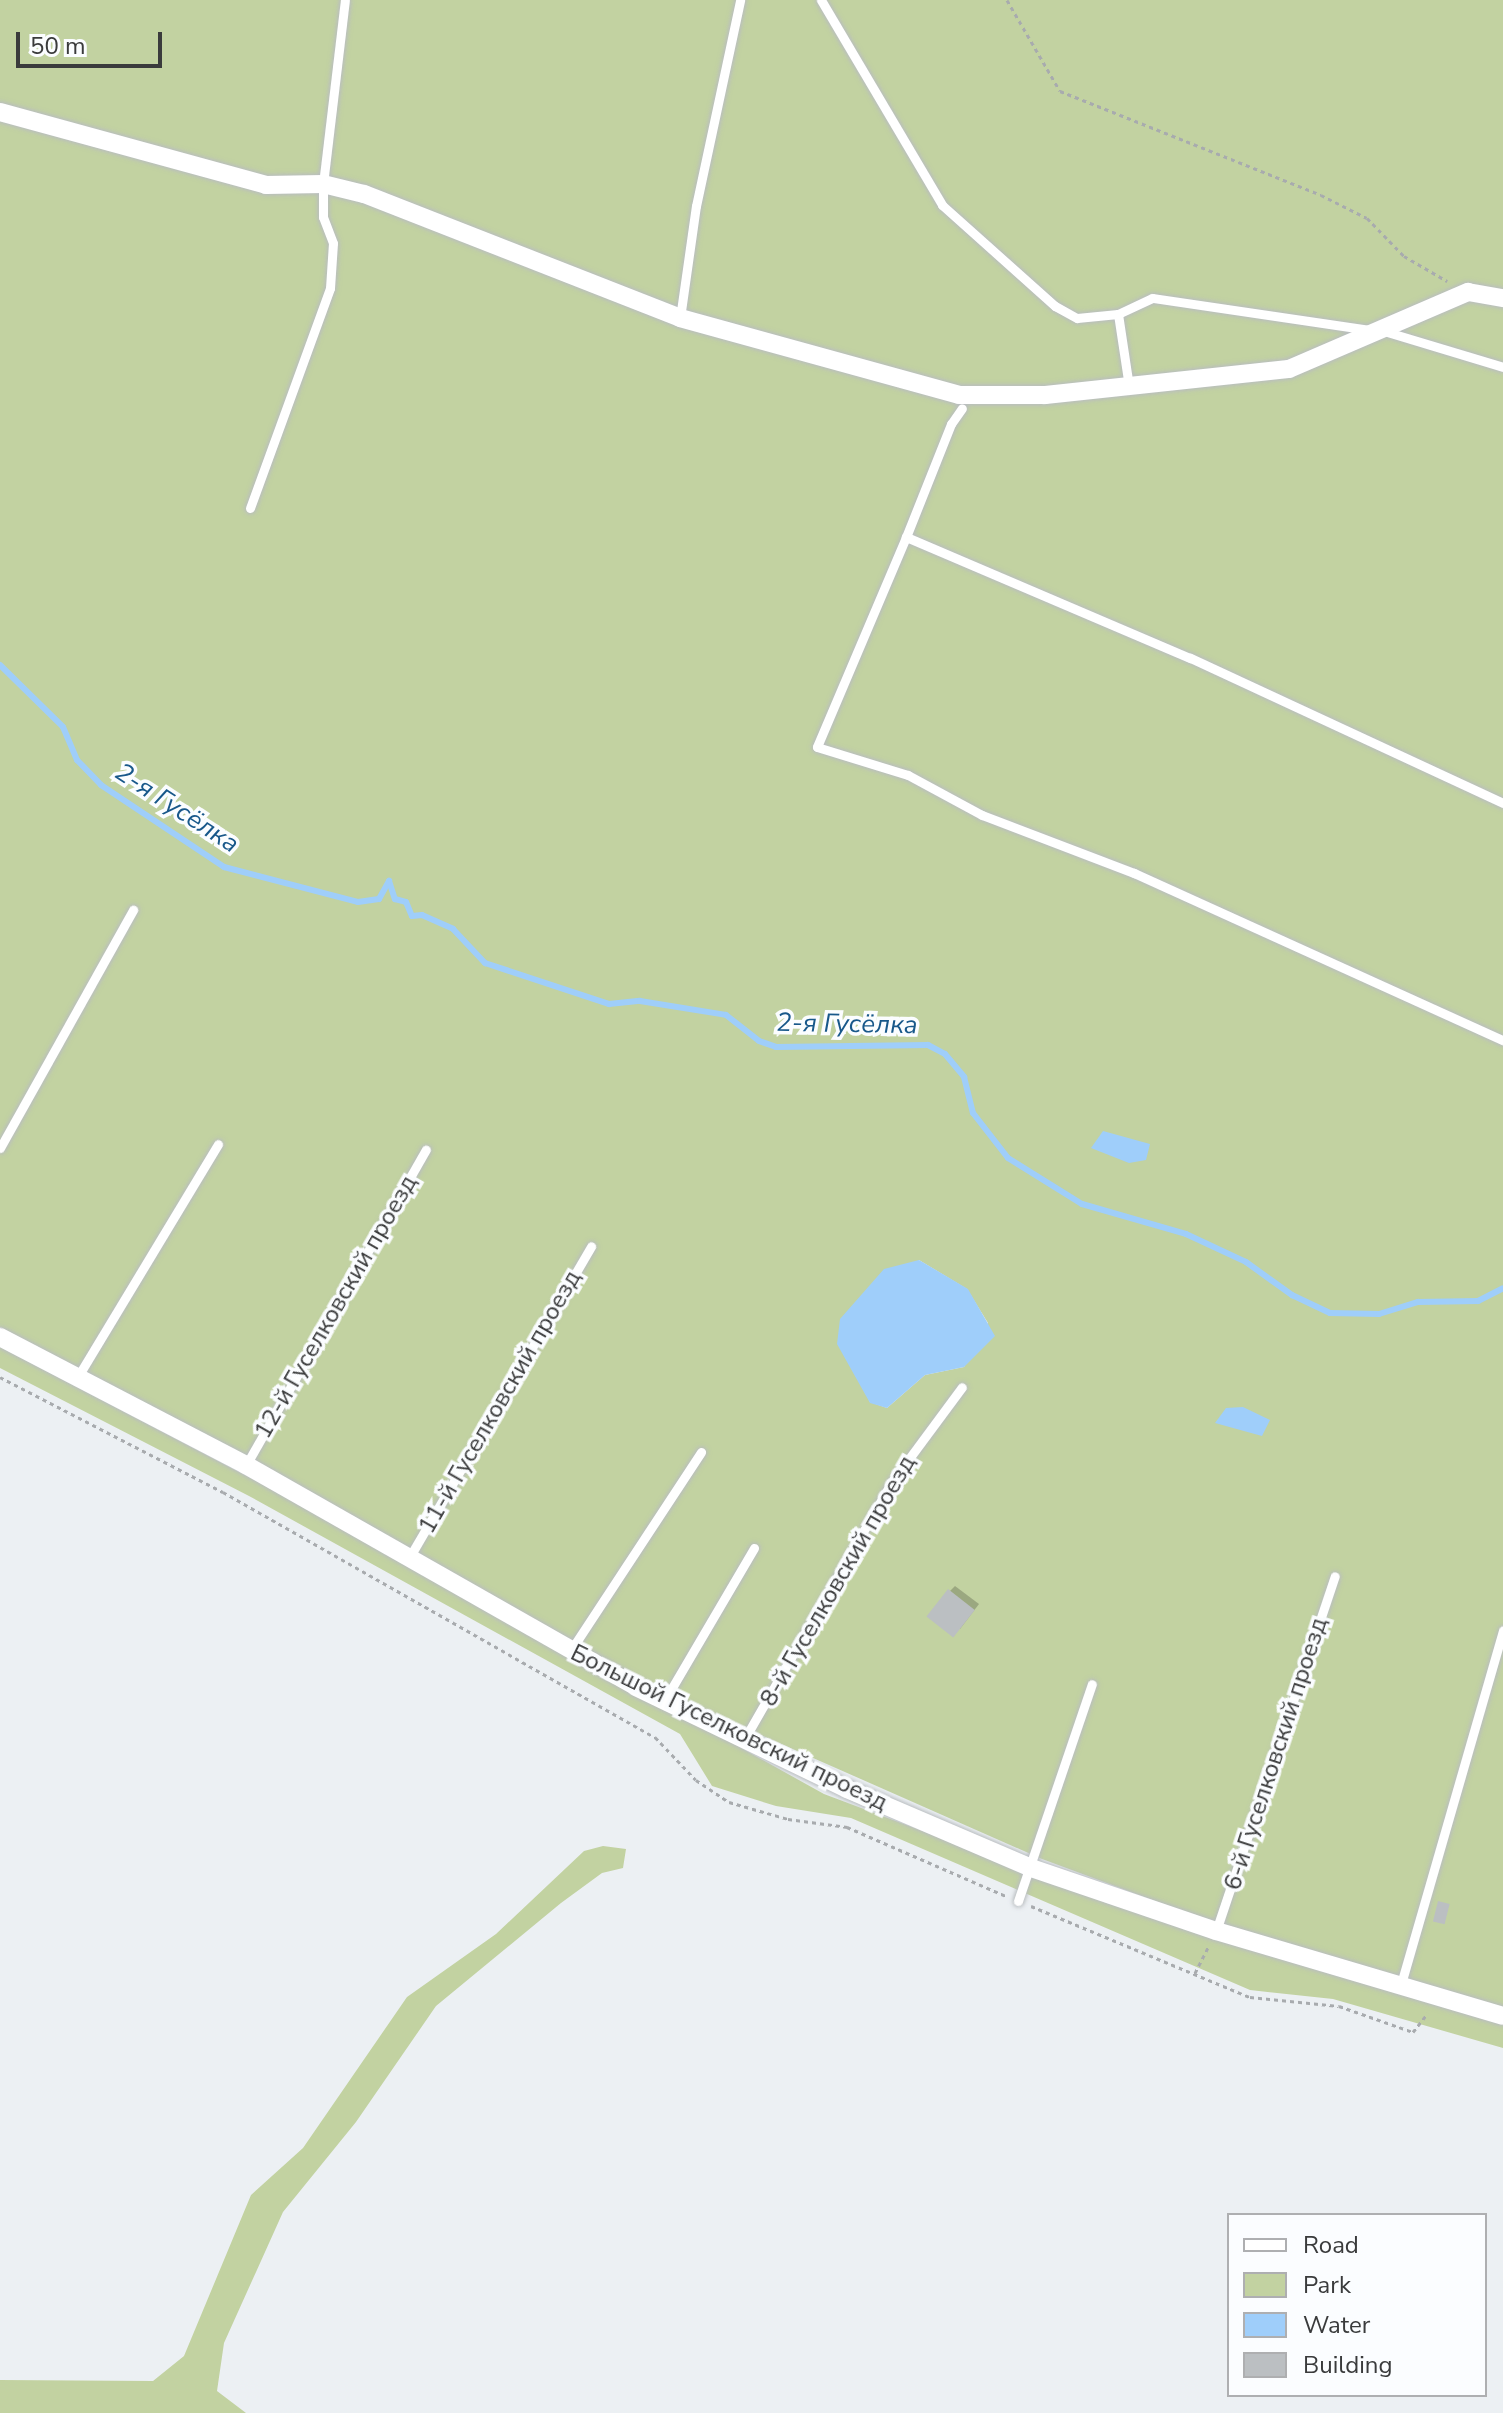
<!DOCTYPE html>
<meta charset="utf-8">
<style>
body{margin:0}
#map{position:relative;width:1503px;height:2413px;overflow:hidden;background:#ecf0f3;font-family:"Nunito Sans",sans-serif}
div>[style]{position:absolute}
.green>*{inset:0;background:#c2d2a1}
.water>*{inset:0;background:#9fcefa}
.shadow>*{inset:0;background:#0003}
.stream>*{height:6px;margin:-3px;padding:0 3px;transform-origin:3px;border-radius:3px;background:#9fcefa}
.building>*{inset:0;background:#bbbfc2;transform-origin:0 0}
.path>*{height:3px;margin-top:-1.5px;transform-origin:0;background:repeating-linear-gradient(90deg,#a8abae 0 4px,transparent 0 8px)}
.roads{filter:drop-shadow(0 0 2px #b9bdc0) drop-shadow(0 0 2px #b9bdc0)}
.service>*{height:9px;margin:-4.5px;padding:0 4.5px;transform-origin:4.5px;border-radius:4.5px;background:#fff}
.minor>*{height:18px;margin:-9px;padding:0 9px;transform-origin:9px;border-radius:9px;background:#fff}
span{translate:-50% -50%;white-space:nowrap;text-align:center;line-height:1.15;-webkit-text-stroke:7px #fbfdff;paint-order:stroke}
.street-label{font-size:24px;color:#3a3b3c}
.water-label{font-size:26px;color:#18588a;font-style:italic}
.legend{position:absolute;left:1227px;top:2213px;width:260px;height:184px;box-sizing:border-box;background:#fbfdff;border:2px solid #aeafb1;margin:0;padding:10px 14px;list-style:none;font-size:24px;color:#3a3b3c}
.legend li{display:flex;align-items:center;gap:16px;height:40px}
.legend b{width:40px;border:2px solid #aeafb1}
.scale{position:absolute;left:16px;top:32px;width:146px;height:36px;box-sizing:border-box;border:4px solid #3a3b3c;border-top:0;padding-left:10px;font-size:24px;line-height:28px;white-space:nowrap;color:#3a3b3c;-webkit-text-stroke:6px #fbfdff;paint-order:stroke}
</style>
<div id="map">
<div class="green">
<i style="clip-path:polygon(evenodd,0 0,1503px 0,1503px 2010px,1212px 1922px,1042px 1859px,641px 1682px,234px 1450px,0 1327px,0 0,919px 1260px,967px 1289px,988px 1323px,964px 1367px,925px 1375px,887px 1408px,870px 1402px,852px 1368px,919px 1260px)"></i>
<i style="clip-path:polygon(0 1347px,325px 1517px,824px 1794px,1002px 1861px,1503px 2022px,1503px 2048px,1333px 1999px,1250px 1990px,851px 1818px,776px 1806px,712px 1786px,680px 1734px,249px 1496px,0 1368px)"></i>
<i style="clip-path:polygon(603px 1846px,626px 1849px,623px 1868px,602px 1873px,561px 1903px,436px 2006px,356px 2122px,283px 2212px,224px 2343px,217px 2391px,246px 2413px,0 2413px,0 2380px,153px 2381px,184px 2356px,251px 2195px,303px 2148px,407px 1997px,496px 1934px,584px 1851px)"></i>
</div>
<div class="water">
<i style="clip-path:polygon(1103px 1131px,1150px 1144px,1146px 1160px,1129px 1163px,1091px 1148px)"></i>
<i style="clip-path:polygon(919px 1260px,968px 1289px,995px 1336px,964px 1367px,925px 1375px,887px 1408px,870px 1403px,837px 1344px,840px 1319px,884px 1269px)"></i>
<i style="clip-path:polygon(1243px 1407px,1270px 1420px,1262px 1436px,1215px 1423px,1226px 1408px)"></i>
</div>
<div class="shadow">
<i style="clip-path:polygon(955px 1586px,979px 1604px,960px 1629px,950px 1591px)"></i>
</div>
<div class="stream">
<i style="left:0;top:665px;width:88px;rotate:44.5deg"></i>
<i style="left:63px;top:727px;width:36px;rotate:67deg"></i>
<i style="left:77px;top:760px;width:35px;rotate:46deg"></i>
<i style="left:101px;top:785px;width:148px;rotate:33.7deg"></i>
<i style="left:224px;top:867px;width:138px;rotate:14.6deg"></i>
<i style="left:358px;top:902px;width:21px;rotate:-8deg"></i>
<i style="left:379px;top:899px;width:21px;rotate:-61deg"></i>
<i style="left:389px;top:881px;width:19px;rotate:72deg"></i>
<i style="left:395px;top:899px;width:11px;rotate:15deg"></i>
<i style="left:406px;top:902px;width:15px;rotate:67deg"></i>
<i style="left:412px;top:916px;width:10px;rotate:-6deg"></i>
<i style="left:422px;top:915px;width:34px;rotate:24deg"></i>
<i style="left:453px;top:929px;width:47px;rotate:46.7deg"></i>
<i style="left:485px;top:963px;width:131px;rotate:18.3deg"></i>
<i style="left:609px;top:1004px;width:31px;rotate:-6deg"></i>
<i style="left:640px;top:1001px;width:87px;rotate:9.2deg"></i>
<i style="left:726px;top:1015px;width:42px;rotate:38.2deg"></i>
<i style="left:759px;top:1041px;width:18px;rotate:19deg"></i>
<i style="left:776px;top:1047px;width:152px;rotate:-0.8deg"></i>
<i style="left:928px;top:1045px;width:19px;rotate:28deg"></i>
<i style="left:945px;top:1054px;width:30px;rotate:50deg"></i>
<i style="left:964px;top:1077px;width:37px;rotate:76deg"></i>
<i style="left:973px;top:1113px;width:57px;rotate:52.1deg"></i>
<i style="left:1008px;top:1158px;width:87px;rotate:31.9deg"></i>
<i style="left:1082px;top:1204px;width:108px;rotate:16.1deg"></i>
<i style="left:1186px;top:1234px;width:66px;rotate:25deg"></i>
<i style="left:1246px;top:1262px;width:57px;rotate:35.7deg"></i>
<i style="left:1292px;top:1295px;width:42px;rotate:25.3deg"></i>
<i style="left:1330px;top:1313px;width:49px;rotate:1.2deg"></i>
<i style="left:1379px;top:1314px;width:41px;rotate:-17.1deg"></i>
<i style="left:1418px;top:1302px;width:60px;rotate:-1deg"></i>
<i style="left:1478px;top:1301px;width:28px;rotate:-27deg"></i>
</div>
<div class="building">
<i style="left:948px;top:1589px;width:34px;height:35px;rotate:38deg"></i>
<i style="left:1438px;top:1901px;width:12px;height:21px;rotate:14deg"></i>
</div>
<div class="path">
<i style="left:1007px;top:0;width:105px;rotate:59.8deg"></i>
<i style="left:1060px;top:91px;width:281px;rotate:21.7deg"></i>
<i style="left:1321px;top:195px;width:51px;rotate:26.6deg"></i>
<i style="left:1367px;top:218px;width:53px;rotate:45.8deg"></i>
<i style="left:1404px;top:256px;width:50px;rotate:30.2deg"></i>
<i style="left:0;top:1377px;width:251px;rotate:27.3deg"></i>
<i style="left:223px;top:1492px;width:497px;rotate:29.6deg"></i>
<i style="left:655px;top:1737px;width:59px;rotate:46.4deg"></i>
<i style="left:696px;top:1780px;width:40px;rotate:34deg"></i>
<i style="left:729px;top:1802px;width:61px;rotate:16.1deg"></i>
<i style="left:788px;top:1819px;width:60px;rotate:7.7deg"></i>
<i style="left:847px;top:1827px;width:173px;rotate:23.5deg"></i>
<i style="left:1031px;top:1906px;width:237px;rotate:22.6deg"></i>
<i style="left:1250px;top:1997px;width:89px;rotate:5.8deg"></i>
<i style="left:1339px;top:2006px;width:78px;rotate:19.4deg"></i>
<i style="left:1413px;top:2032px;width:24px;rotate:-52deg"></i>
<i style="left:1195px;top:1973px;width:29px;rotate:-63deg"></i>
</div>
<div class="roads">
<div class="service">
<i style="left:821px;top:0;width:238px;rotate:59.4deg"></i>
<i style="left:942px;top:205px;width:152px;rotate:41.8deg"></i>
<i style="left:1055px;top:306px;width:25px;rotate:29deg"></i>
<i style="left:1077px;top:318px;width:41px;rotate:-5.6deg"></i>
<i style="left:1118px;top:314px;width:74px;rotate:81.4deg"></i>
<i style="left:1118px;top:314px;width:38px;rotate:-25deg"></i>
<i style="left:1153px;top:298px;width:218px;rotate:8.4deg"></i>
<i style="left:680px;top:318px;width:113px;rotate:-81.9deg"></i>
<i style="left:696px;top:206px;width:211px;rotate:-77.9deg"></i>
<i style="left:1384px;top:331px;width:124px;rotate:16.8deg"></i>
<i style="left:250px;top:508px;width:234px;rotate:-70deg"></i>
<i style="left:330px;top:288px;width:45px;rotate:-86.2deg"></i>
<i style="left:333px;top:243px;width:28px;rotate:-111deg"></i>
<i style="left:323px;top:217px;width:33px;rotate:-90deg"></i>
<i style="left:323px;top:184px;width:185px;rotate:-83.2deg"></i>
<i style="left:906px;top:537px;width:122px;rotate:-68.3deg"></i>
<i style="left:951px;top:424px;width:19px;rotate:-55deg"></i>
<i style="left:1503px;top:803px;width:345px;rotate:-155.1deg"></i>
<i style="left:1190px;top:658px;width:309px;rotate:-156.9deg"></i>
<i style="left:906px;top:537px;width:228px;rotate:113deg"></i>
<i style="left:817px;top:747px;width:95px;rotate:17.1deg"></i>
<i style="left:908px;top:775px;width:84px;rotate:28.4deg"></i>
<i style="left:982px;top:815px;width:163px;rotate:20.9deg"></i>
<i style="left:1134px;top:873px;width:405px;rotate:24.4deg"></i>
<i style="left:0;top:1148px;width:273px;rotate:-60.8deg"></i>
<i style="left:77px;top:1378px;width:273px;rotate:-58.9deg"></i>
<i style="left:246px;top:1465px;width:363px;rotate:-60.3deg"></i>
<i style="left:409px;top:1558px;width:361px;rotate:-59.7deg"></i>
<i style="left:571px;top:1650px;width:237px;rotate:-56.7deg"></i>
<i style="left:666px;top:1698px;width:174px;rotate:-59.6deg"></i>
<i style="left:745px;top:1738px;width:294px;rotate:-60.2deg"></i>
<i style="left:891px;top:1483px;width:119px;rotate:-53.5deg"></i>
<i style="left:1018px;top:1901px;width:229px;rotate:-71.2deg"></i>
<i style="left:1216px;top:1931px;width:374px;rotate:-71.5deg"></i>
<i style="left:1401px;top:1984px;width:368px;rotate:-73.9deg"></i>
</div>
<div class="minor">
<i style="left:0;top:112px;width:276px;rotate:15.3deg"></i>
<i style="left:266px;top:185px;width:57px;rotate:-1deg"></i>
<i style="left:323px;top:184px;width:42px;rotate:13.7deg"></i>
<i style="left:364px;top:194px;width:339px;rotate:21.4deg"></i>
<i style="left:680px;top:318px;width:289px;rotate:15.4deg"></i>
<i style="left:959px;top:395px;width:86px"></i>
<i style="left:1045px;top:395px;width:245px;rotate:-6.1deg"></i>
<i style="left:1289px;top:369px;width:195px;rotate:-23.3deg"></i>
<i style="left:1468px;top:292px;width:36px;rotate:10deg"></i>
<i style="left:0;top:1337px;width:277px;rotate:27.5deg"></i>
<i style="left:246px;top:1465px;width:449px;rotate:29.6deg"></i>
<i style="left:636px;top:1687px;width:234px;rotate:25.8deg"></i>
<i style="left:847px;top:1789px;width:200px;rotate:23.2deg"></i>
<i style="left:1031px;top:1868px;width:195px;rotate:18.8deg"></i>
<i style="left:1216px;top:1931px;width:299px;rotate:16.5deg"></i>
</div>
</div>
<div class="street-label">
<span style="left:336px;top:1307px;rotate:-60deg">12-й Гуселковский проезд</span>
<span style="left:500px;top:1402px;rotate:-60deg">11-й Гуселковский проезд</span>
<span style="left:838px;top:1581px;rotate:-60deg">8-й Гуселковский проезд</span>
<span style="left:729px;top:1728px;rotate:26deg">Большой Гуселковский проезд</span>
<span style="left:1276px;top:1754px;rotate:-72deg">6-й Гуселковский проезд</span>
</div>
<div class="water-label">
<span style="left:177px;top:808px;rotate:33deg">2-я Гусёлка</span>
<span style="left:847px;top:1024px;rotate:1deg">2-я Гусёлка</span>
</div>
<ul class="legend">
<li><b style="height:10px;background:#fff"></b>Road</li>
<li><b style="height:22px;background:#c2d2a1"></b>Park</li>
<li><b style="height:22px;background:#9fcefa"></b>Water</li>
<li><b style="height:22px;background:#bbbfc2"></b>Building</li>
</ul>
<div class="scale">50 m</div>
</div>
